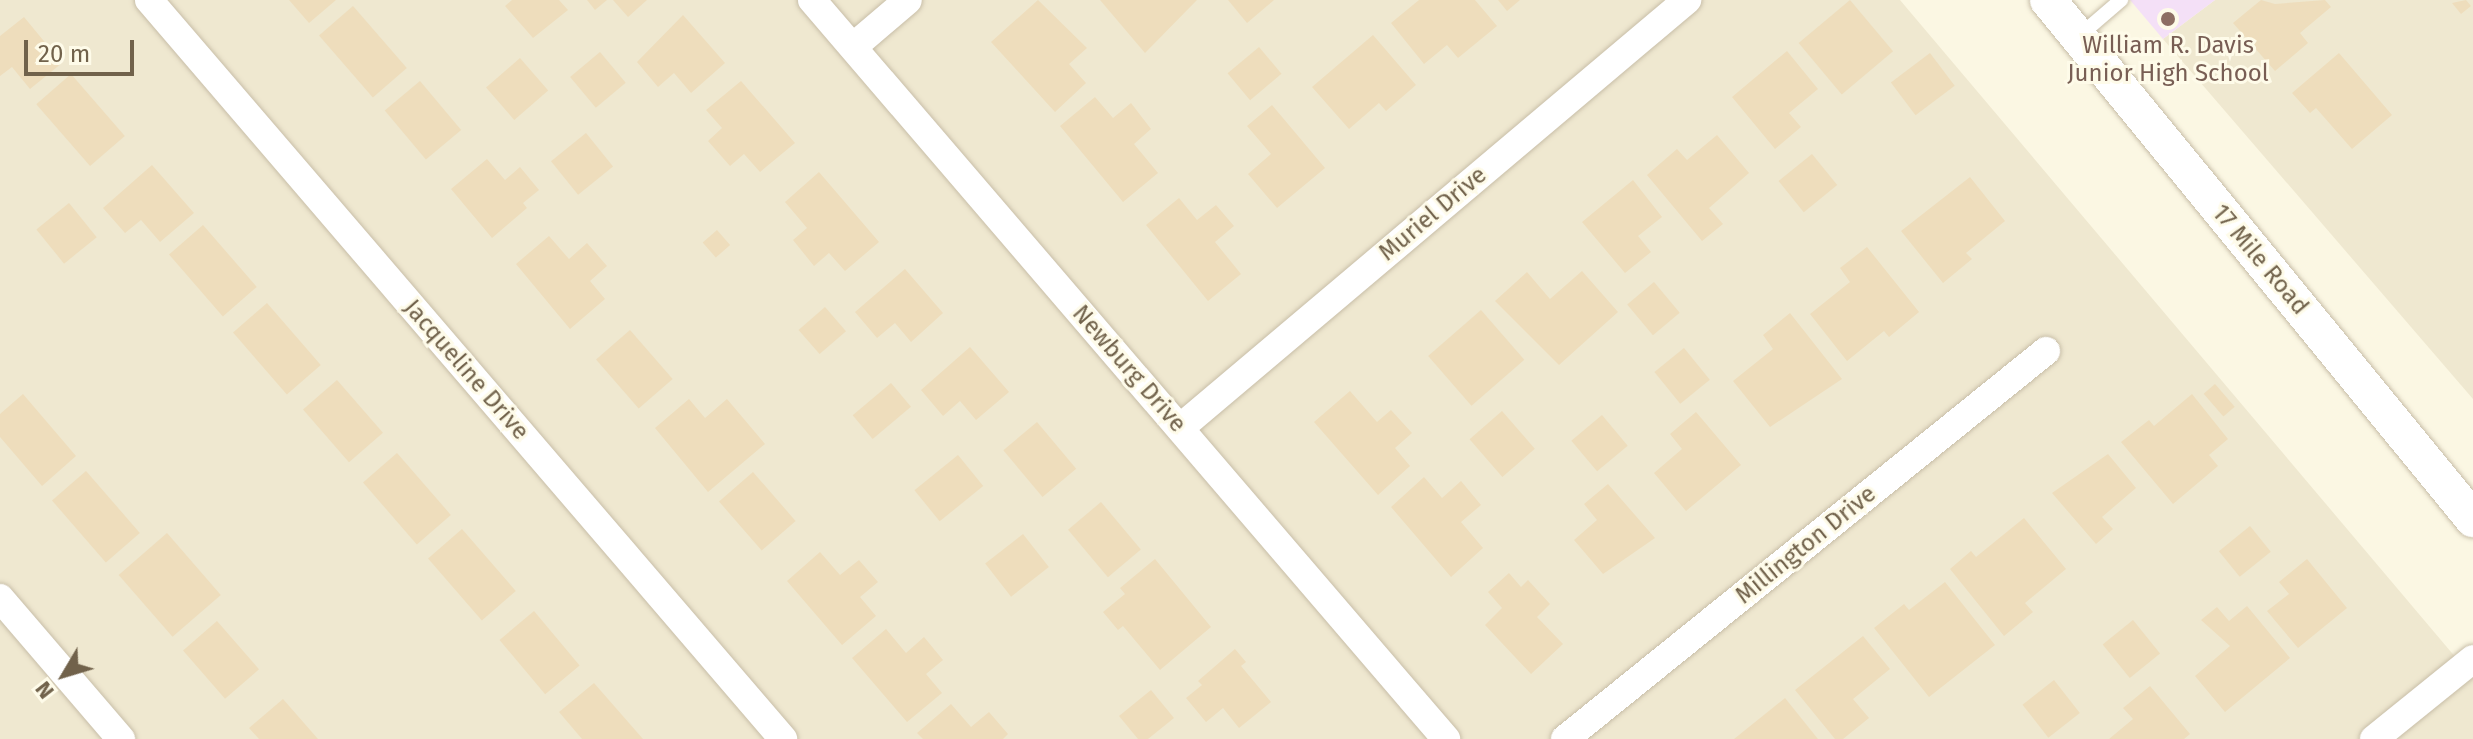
<!DOCTYPE html>
<style>
body{margin:0}
#map{position:relative;width:2473px;height:739px;overflow:hidden;background:#fbf7e3;font-family:"Fira Sans",sans-serif}
div>[style]{position:absolute}
.residential>*{inset:0;background:#efe8d0}
.education>*{inset:0;background:#f4e0f7}
.building>*{inset:0;background:#eeddbc;transform-origin:0 0}
.roads{filter:drop-shadow(0 0 2px #c8bea8) drop-shadow(0 0 2px #c8bea8)}
.service>*{height:14px;margin:-7px;padding:0 7px;transform-origin:7px;border-radius:7px;background:#fff}
.minor>*{height:28px;margin:-14px;padding:0 14px;transform-origin:14px;border-radius:14px;background:#fff}
.tertiary>*{height:36px;margin:-18px;padding:0 18px;transform-origin:18px;border-radius:18px;background:#fff}
.dots>*{width:22px;height:22px;translate:-50% -50%;box-sizing:border-box;border:4px solid #fefbe9;border-radius:50%}
span{translate:-50% -50%;white-space:nowrap;text-align:center;line-height:1.15;-webkit-text-stroke:6px #fefbe9;paint-order:stroke}
.education-label{font-size:24px;color:#785e54}
.street-label{font-size:24px;color:#71624b}
.north{position:absolute;left:24px;top:635px;width:80px;height:80px;-webkit-text-stroke:6px #fefbe9;paint-order:stroke;rotate:232deg;font-size:22px;font-weight:700;line-height:32px;text-align:center;color:#71624b}
.north::after{content:'';display:block;margin:auto;width:28px;height:36px;background:#71624b;clip-path:polygon(50% 0,100% 100%,50% 72%,0 100%)}
.scale{position:absolute;left:24px;top:40px;width:110px;height:36px;box-sizing:border-box;border:4px solid #71624b;border-top:0;padding-left:10px;font-size:24px;line-height:28px;white-space:nowrap;color:#71624b;-webkit-text-stroke:6px #fefbe9;paint-order:stroke}
</style>
<div id="map">
<div class="residential">
<i style="clip-path:polygon(0 0,1900px 0,2473px 678px,2473px 739px,0 739px)"></i>
<i style="clip-path:polygon(2215px 0,2473px 0,2473px 399px,2163px 39px)"></i>
</div>
<div class="education">
<i style="clip-path:polygon(2130px 0,2215px 0,2163px 39px)"></i>
</div>
<div class="building">
<i style="clip-path:polygon(289px 0,336px 0,309px 23px)"></i>
<i style="clip-path:polygon(512px 0,559px 0,568px 10px,533px 38px,505px 6px)"></i>
<i style="clip-path:polygon(587px 0,607px 0,595px 10px)"></i>
<i style="clip-path:polygon(613px 0,647px 0,628px 17px)"></i>
<i style="clip-path:polygon(1038px 0,1087px 48px,1069px 64px,1086px 83px,1055px 112px,991px 42px)"></i>
<i style="clip-path:polygon(1100px 0,1197px 0,1145px 53px)"></i>
<i style="clip-path:polygon(1228px 0,1274px 0,1247px 23px)"></i>
<i style="clip-path:polygon(1419px 0,1475px 0,1497px 26px,1458px 58px,1447px 45px,1424px 64px,1391px 23px)"></i>
<i style="clip-path:polygon(1498px 0,1520px 0,1507px 11px)"></i>
<i style="left:1850px;top:0;width:67px;height:67px;rotate:50deg"></i>
<i style="clip-path:polygon(2261px 0,2275px 4px,2325px 0,2331px 7px,2300px 33px,2308px 43px,2275px 71px,2233px 23px)"></i>
<i style="clip-path:polygon(2466px 0,2471px 6px,2461px 14px,2452px 3px)"></i>
<i style="left:353px;top:6px;width:82px;height:45px;rotate:49deg"></i>
<i style="clip-path:polygon(683px 15px,725px 63px,691px 93px,674px 73px,658px 87px,637px 62px)"></i>
<i style="clip-path:polygon(24px 17px,62px 63px,30px 89px,12px 67px,0 76px,0 36px)"></i>
<i style="clip-path:polygon(1373px 35px,1416px 85px,1386px 111px,1379px 103px,1349px 129px,1312px 87px)"></i>
<i style="left:1259px;top:47px;width:35px;height:41px;rotate:50deg"></i>
<i style="clip-path:polygon(1787px 51px,1818px 89px,1789px 113px,1801px 127px,1775px 149px,1732px 97px)"></i>
<i style="left:600px;top:52px;width:40px;height:39px;rotate:50deg"></i>
<i style="left:1930px;top:53px;width:41px;height:49px;rotate:53deg"></i>
<i style="clip-path:polygon(2339px 53px,2392px 115px,2352px 149px,2316px 108px,2310px 113px,2292px 93px)"></i>
<i style="left:520px;top:58px;width:43px;height:45px;rotate:49deg"></i>
<i style="left:71px;top:74px;width:82px;height:46px;rotate:49deg"></i>
<i style="left:420px;top:81px;width:64px;height:46px;rotate:50deg"></i>
<i style="clip-path:polygon(741px 81px,795px 143px,760px 172px,744px 154px,730px 166px,708px 141px,722px 128px,706px 110px)"></i>
<i style="clip-path:polygon(1095px 97px,1113px 118px,1131px 103px,1151px 129px,1134px 144px,1158px 173px,1123px 202px,1060px 126px)"></i>
<i style="clip-path:polygon(1272px 105px,1325px 168px,1277px 208px,1248px 174px,1271px 154px,1247px 126px)"></i>
<i style="left:586px;top:133px;width:43px;height:45px;rotate:51deg"></i>
<i style="clip-path:polygon(1717px 135px,1749px 173px,1709px 208px,1723px 224px,1702px 241px,1647px 175px,1677px 149px,1687px 160px)"></i>
<i style="left:1812px;top:154px;width:40px;height:43px;rotate:51deg"></i>
<i style="clip-path:polygon(487px 159px,505px 180px,520px 167px,539px 190px,523px 203px,527px 208px,492px 238px,451px 189px)"></i>
<i style="clip-path:polygon(152px 165px,194px 213px,160px 242px,141px 220px,125px 233px,103px 208px)"></i>
<i style="clip-path:polygon(819px 172px,879px 242px,845px 271px,829px 253px,814px 266px,793px 240px,807px 228px,785px 202px)"></i>
<i style="clip-path:polygon(1970px 177px,2005px 221px,1966px 253px,1972px 259px,1943px 283px,1901px 231px)"></i>
<i style="clip-path:polygon(1633px 180px,1662px 217px,1638px 236px,1651px 252px,1625px 273px,1582px 222px)"></i>
<i style="clip-path:polygon(1179px 198px,1197px 220px,1216px 205px,1234px 226px,1215px 242px,1241px 274px,1208px 301px,1146px 225px)"></i>
<i style="left:69px;top:203px;width:44px;height:42px;rotate:51deg"></i>
<i style="left:203px;top:225px;width:82px;height:45px;rotate:49deg"></i>
<i style="left:717px;top:230px;width:20px;height:19px;rotate:49deg"></i>
<i style="clip-path:polygon(549px 236px,569px 259px,587px 243px,607px 266px,590px 281px,605px 299px,570px 329px,516px 264px)"></i>
<i style="clip-path:polygon(1867px 247px,1919px 312px,1889px 337px,1884px 331px,1847px 361px,1810px 314px,1850px 282px,1840px 268px)"></i>
<i style="clip-path:polygon(905px 269px,943px 313px,911px 342px,895px 323px,877px 338px,855px 312px)"></i>
<i style="clip-path:polygon(1582px 271px,1618px 312px,1559px 365px,1495px 301px,1527px 272px,1550px 299px)"></i>
<i style="left:1654px;top:282px;width:40px;height:35px;rotate:50deg"></i>
<i style="left:267px;top:303px;width:82px;height:45px;rotate:49deg"></i>
<i style="left:825px;top:307px;width:32px;height:35px;rotate:49deg"></i>
<i style="left:1481px;top:310px;width:66px;height:70px;rotate:49deg"></i>
<i style="clip-path:polygon(1790px 313px,1842px 379px,1770px 427px,1733px 381px,1773px 349px,1763px 335px)"></i>
<i style="left:630px;top:330px;width:65px;height:45px;rotate:49deg"></i>
<i style="clip-path:polygon(970px 347px,1009px 392px,976px 420px,960px 401px,943px 416px,921px 390px)"></i>
<i style="left:1684px;top:348px;width:41px;height:38px;rotate:51deg"></i>
<i style="left:337px;top:380px;width:70px;height:45px;rotate:49deg"></i>
<i style="left:891px;top:383px;width:31px;height:50px;rotate:50deg"></i>
<i style="left:2215px;top:384px;width:30px;height:15px;rotate:49deg"></i>
<i style="clip-path:polygon(1350px 391px,1377px 422px,1391px 410px,1412px 433px,1395px 448px,1410px 466px,1378px 495px,1314px 422px)"></i>
<i style="clip-path:polygon(23px 394px,76px 456px,42px 486px,0 437px,0 414px)"></i>
<i style="clip-path:polygon(2192px 394px,2228px 439px,2209px 455px,2218px 466px,2173px 504px,2121px 442px,2149px 420px,2154px 426px)"></i>
<i style="clip-path:polygon(689px 399px,705px 418px,727px 399px,765px 444px,708px 492px,655px 428px)"></i>
<i style="left:1502px;top:411px;width:50px;height:43px;rotate:49deg"></i>
<i style="clip-path:polygon(1696px 412px,1741px 465px,1686px 511px,1654px 473px,1682px 449px,1670px 434px)"></i>
<i style="left:1602px;top:415px;width:40px;height:40px;rotate:50deg"></i>
<i style="left:1037px;top:422px;width:61px;height:44px;rotate:50deg"></i>
<i style="left:397px;top:453px;width:82px;height:45px;rotate:49deg"></i>
<i style="clip-path:polygon(2108px 454px,2136px 488px,2102px 517px,2113px 529px,2096px 544px,2052px 493px)"></i>
<i style="left:958px;top:455px;width:40px;height:56px;rotate:51deg"></i>
<i style="left:86px;top:471px;width:82px;height:45px;rotate:49deg"></i>
<i style="left:753px;top:472px;width:65px;height:45px;rotate:49deg"></i>
<i style="clip-path:polygon(1424px 477px,1442px 498px,1461px 481px,1481px 505px,1461px 522px,1483px 548px,1451px 577px,1391px 507px)"></i>
<i style="clip-path:polygon(1608px 484px,1655px 538px,1603px 574px,1574px 540px,1597px 520px,1584px 504px)"></i>
<i style="left:1101px;top:502px;width:62px;height:43px;rotate:50deg"></i>
<i style="clip-path:polygon(2024px 518px,2066px 569px,2025px 603px,2033px 612px,2004px 636px,1950px 569px,1971px 551px,1976px 557px)"></i>
<i style="left:2250px;top:526px;width:33px;height:40px;rotate:51deg"></i>
<i style="left:462px;top:529px;width:82px;height:45px;rotate:49deg"></i>
<i style="left:167px;top:533px;width:82px;height:64px;rotate:49deg"></i>
<i style="left:1023px;top:534px;width:42px;height:48px;rotate:52deg"></i>
<i style="clip-path:polygon(820px 552px,840px 575px,859px 560px,878px 582px,860px 597px,876px 616px,842px 645px,787px 581px)"></i>
<i style="clip-path:polygon(1155px 559px,1211px 627px,1160px 670px,1123px 626px,1118px 630px,1103px 612px,1125px 594px,1120px 588px)"></i>
<i style="clip-path:polygon(2307px 559px,2347px 608px,2298px 648px,2267px 611px,2289px 594px,2279px 582px)"></i>
<i style="clip-path:polygon(1509px 573px,1521px 587px,1528px 580px,1550px 604px,1537px 617px,1563px 644px,1531px 674px,1485px 625px,1502px 608px,1488px 592px)"></i>
<i style="clip-path:polygon(1945px 582px,1995px 645px,1929px 697px,1874px 628px,1904px 604px,1909px 610px)"></i>
<i style="clip-path:polygon(2247px 606px,2290px 658px,2225px 712px,2195px 676px,2230px 646px,2201px 620px,2217px 607px,2229px 621px)"></i>
<i style="left:534px;top:611px;width:71px;height:45px;rotate:50deg"></i>
<i style="left:2133px;top:620px;width:43px;height:39px;rotate:51deg"></i>
<i style="left:217px;top:621px;width:64px;height:45px;rotate:49deg"></i>
<i style="clip-path:polygon(886px 629px,906px 653px,924px 637px,943px 660px,926px 674px,942px 693px,907px 722px,852px 658px)"></i>
<i style="clip-path:polygon(1863px 636px,1890px 669px,1853px 699px,1869px 718px,1843px 739px,1835px 739px,1795px 690px)"></i>
<i style="clip-path:polygon(1235px 649px,1246px 662px,1241px 666px,1271px 702px,1239px 728px,1223px 708px,1206px 722px,1186px 698px,1202px 685px,1198px 681px)"></i>
<i style="left:2054px;top:680px;width:42px;height:40px;rotate:52deg"></i>
<i style="clip-path:polygon(594px 683px,643px 739px,582px 739px,559px 712px)"></i>
<i style="clip-path:polygon(2150px 686px,2190px 734px,2184px 739px,2109px 739px,2133px 719px,2123px 708px)"></i>
<i style="clip-path:polygon(1151px 690px,1174px 718px,1148px 739px,1138px 739px,1119px 716px)"></i>
<i style="clip-path:polygon(1785px 698px,1818px 739px,1734px 739px)"></i>
<i style="clip-path:polygon(283px 699px,318px 739px,259px 739px,249px 728px)"></i>
<i style="clip-path:polygon(951px 704px,971px 727px,989px 712px,1008px 734px,1003px 739px,923px 739px,917px 733px)"></i>
</div>
<div class="roads">
<div class="service">
<i style="left:2078px;top:37px;width:57px;rotate:-40.7deg"></i>
</div>
<div class="minor">
<i style="left:149px;top:0;width:974px;rotate:49.37deg"></i>
<i style="left:812px;top:0;width:974px;rotate:49.37deg"></i>
<i style="left:853px;top:47px;width:72px;rotate:-40.5deg"></i>
<i style="left:1180px;top:428px;width:664px;rotate:-40.17deg"></i>
<i style="left:0;top:598px;width:186px;rotate:49.4deg"></i>
<i style="left:1565px;top:739px;width:618px;rotate:-38.89deg"></i>
<i style="left:2374px;top:739px;width:127px;rotate:-38.9deg"></i>
</div>
<div class="tertiary">
<i style="left:2048px;top:0;width:671px;rotate:50.69deg"></i>
</div>
</div>
<div class="dots">
<i style="left:2168px;top:19px;background:#8d6e63"></i>
</div>
<div class="education-label">
<span style="left:2168px;top:60px">William R. Davis<br>Junior High School</span>
</div>
<div class="street-label">
<span style="left:1433px;top:214px;rotate:-40deg">Muriel Drive</span>
<span style="left:2260px;top:260px;rotate:50deg">17 Mile Road</span>
<span style="left:1129px;top:369px;rotate:49deg">Newburg Drive</span>
<span style="left:466px;top:370px;rotate:49deg">Jacqueline Drive</span>
<span style="left:1806px;top:545px;rotate:-39deg">Millington Drive</span>
</div>
<div class="north">N</div>
<div class="scale">20 m</div>
</div>
